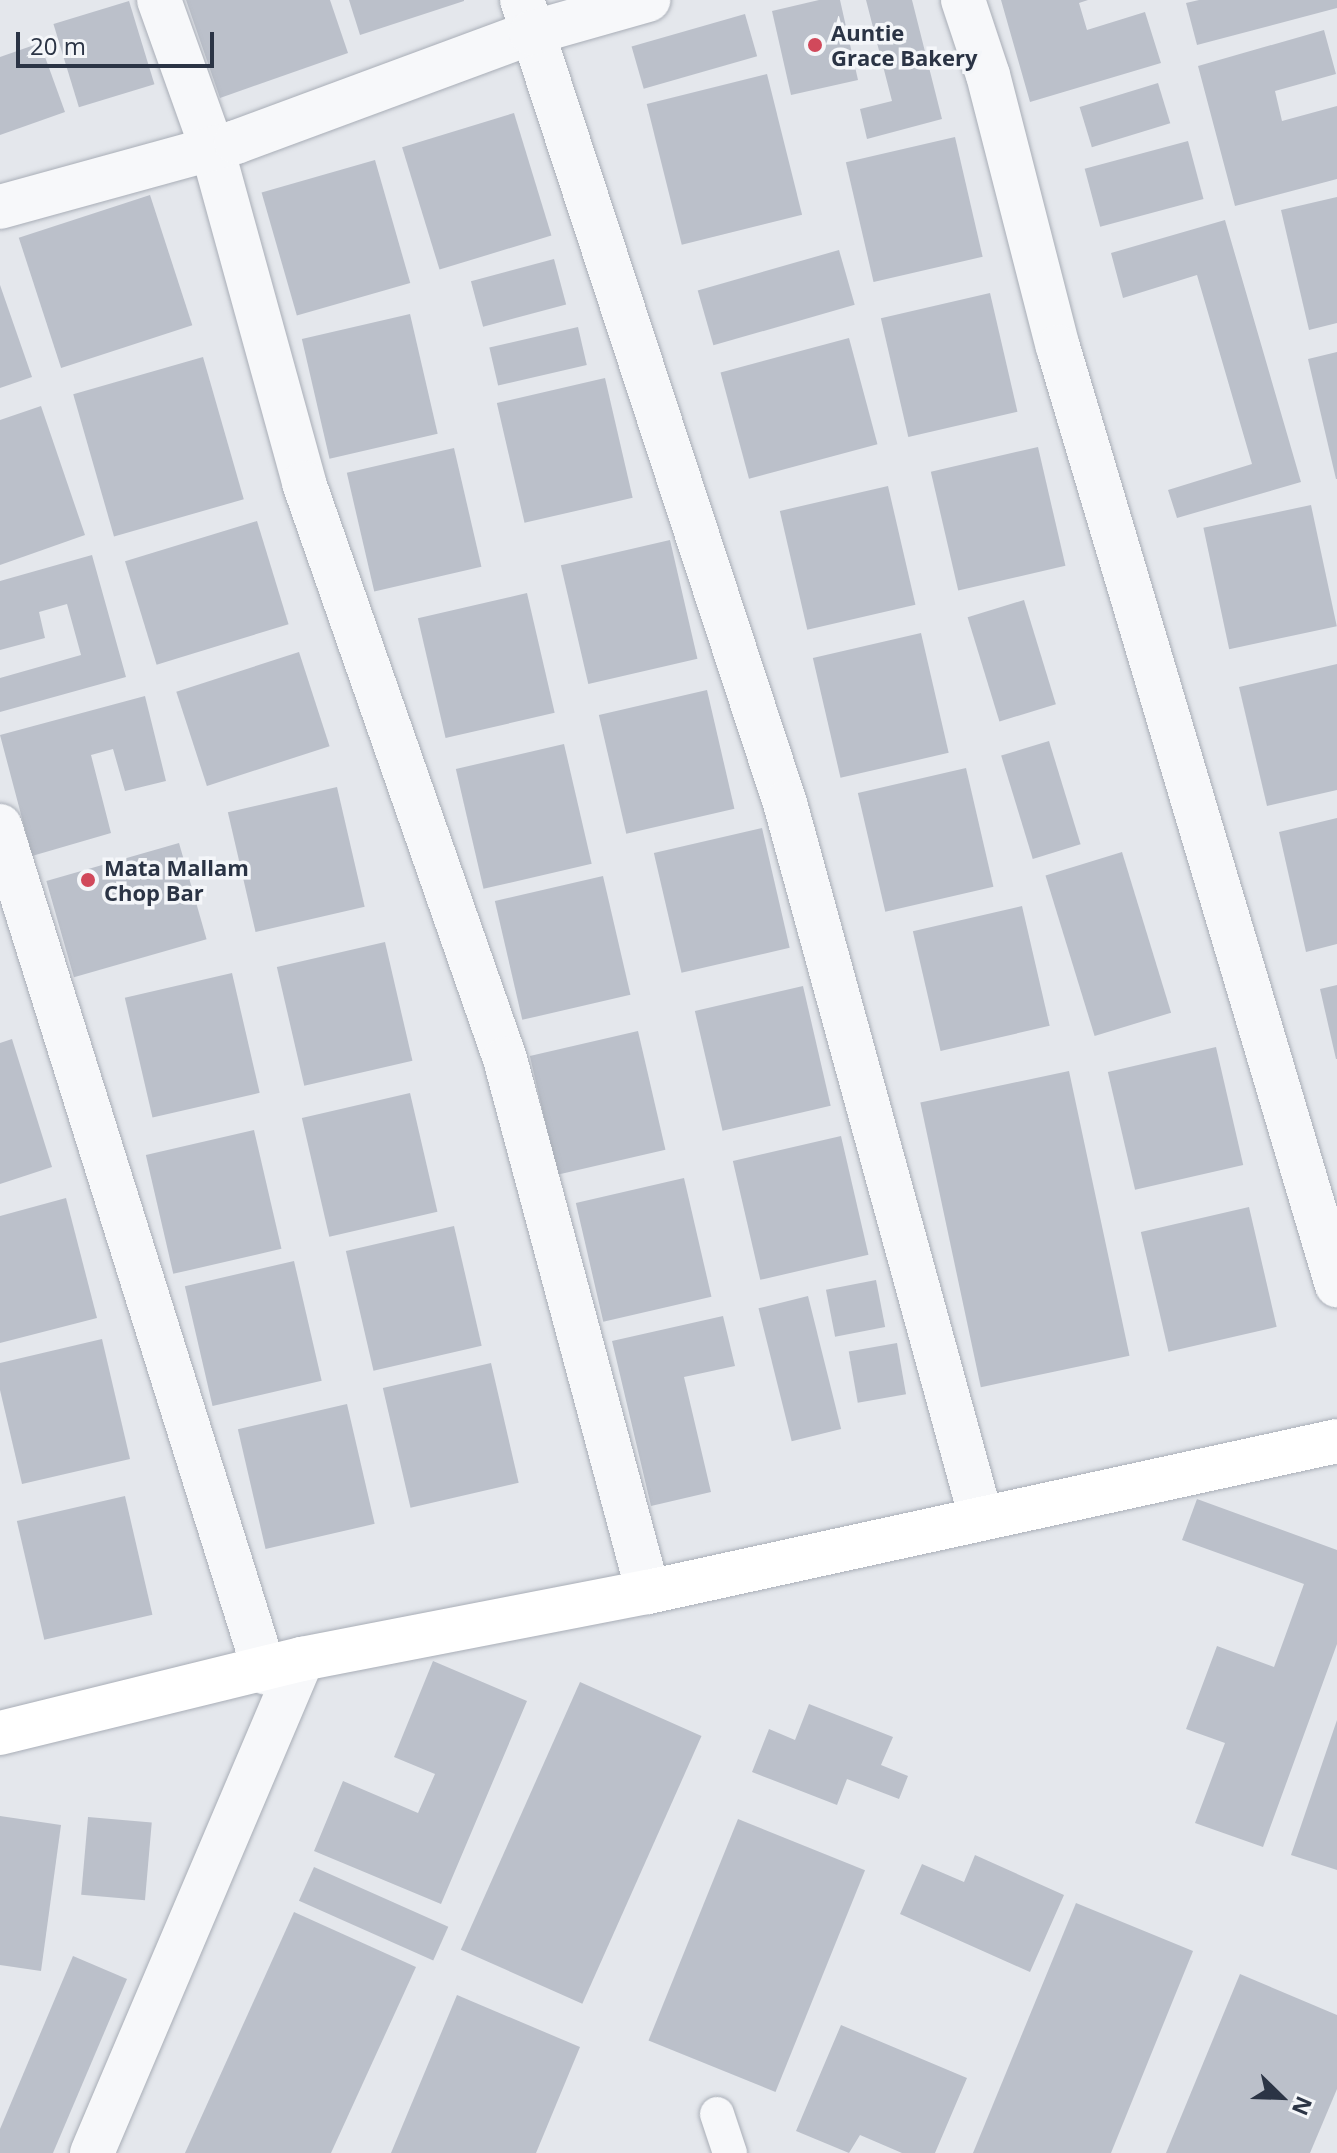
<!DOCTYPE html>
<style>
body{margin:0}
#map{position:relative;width:1337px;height:2153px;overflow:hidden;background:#e4e7ec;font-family:"Open Sans",sans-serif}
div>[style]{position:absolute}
.building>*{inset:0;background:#bbc0ca;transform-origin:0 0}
.roads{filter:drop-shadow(0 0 2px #a9aeb7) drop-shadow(0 0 2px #a9aeb7)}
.service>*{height:34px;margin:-17px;padding:0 17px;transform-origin:17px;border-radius:17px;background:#f7f8fa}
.minor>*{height:44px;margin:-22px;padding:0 22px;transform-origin:22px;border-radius:22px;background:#f7f8fa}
.secondary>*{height:44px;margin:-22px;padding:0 22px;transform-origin:22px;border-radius:22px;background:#fff}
.dots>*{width:22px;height:22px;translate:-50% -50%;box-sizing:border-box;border:4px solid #f4f6f9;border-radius:50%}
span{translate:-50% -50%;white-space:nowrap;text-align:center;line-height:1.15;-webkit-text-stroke:7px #f4f6f9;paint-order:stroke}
.poi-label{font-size:22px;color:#2b3445;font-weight:700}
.left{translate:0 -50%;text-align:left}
.north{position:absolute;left:1241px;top:2057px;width:80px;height:80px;-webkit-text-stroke:6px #f4f6f9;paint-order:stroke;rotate:113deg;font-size:22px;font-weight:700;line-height:32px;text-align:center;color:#2b3445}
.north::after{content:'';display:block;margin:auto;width:28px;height:36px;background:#2b3445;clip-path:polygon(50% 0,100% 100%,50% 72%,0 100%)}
.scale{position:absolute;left:16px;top:32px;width:198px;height:36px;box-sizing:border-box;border:4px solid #2b3445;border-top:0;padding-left:10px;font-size:24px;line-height:28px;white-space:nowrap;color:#2b3445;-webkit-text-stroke:6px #f4f6f9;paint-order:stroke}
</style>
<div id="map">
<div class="building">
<i style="clip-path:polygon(186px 0,330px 0,348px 53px,220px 98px)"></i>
<i style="clip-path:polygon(349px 0,464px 0,464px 1px,360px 35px)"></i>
<i style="clip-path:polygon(819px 0,840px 0,858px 80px,791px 95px,772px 11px)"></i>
<i style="clip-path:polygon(866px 0,912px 0,942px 119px,867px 139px,860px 109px,892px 101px)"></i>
<i style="clip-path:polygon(1001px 0,1088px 0,1079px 3px,1087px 30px,1145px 12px,1161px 63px,1030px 102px)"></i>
<i style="clip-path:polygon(1199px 0,1337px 0,1337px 8px,1197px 45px,1186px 3px)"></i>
<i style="left:129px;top:1px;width:87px;height:79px;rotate:73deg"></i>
<i style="left:745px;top:14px;width:44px;height:118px;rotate:74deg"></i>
<i style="clip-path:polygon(1324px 30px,1336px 74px,1275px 91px,1282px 121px,1337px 106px,1337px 179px,1235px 206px,1198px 66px)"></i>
<i style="clip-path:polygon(40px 43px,65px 112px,0 135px,0 57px)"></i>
<i style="left:767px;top:74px;width:145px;height:124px;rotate:76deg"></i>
<i style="left:1158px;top:83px;width:42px;height:82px;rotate:73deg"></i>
<i style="left:514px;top:113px;width:128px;height:117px;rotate:73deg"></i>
<i style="left:955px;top:137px;width:123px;height:112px;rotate:77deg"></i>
<i style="left:1188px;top:141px;width:60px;height:107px;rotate:75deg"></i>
<i style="left:375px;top:160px;width:128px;height:118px;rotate:74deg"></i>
<i style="left:150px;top:195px;width:137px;height:138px;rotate:72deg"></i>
<i style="clip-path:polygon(1337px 197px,1337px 323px,1309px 330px,1281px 210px)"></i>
<i style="clip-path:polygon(1225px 220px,1301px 482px,1177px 518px,1168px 490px,1252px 464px,1197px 275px,1123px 298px,1111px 253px)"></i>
<i style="left:839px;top:250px;width:57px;height:147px;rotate:74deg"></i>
<i style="left:554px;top:259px;width:47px;height:86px;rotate:75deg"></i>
<i style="clip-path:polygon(0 285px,32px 377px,0 388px)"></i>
<i style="left:990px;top:293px;width:122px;height:112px;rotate:77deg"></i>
<i style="left:410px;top:314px;width:123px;height:111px;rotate:77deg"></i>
<i style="left:578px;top:327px;width:39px;height:91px;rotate:77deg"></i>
<i style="left:849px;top:338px;width:110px;height:133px;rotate:75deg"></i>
<i style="clip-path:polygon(1337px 352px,1337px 479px,1336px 479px,1308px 359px)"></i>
<i style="left:203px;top:357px;width:148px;height:135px;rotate:74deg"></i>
<i style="left:605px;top:378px;width:123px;height:111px;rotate:77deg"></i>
<i style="clip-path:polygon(41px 406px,85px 535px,0 565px,0 420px)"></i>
<i style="left:1038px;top:447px;width:122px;height:110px;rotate:77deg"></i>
<i style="left:454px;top:448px;width:122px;height:110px;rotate:77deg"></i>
<i style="left:888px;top:486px;width:122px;height:111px;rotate:77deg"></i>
<i style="left:1311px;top:505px;width:124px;height:110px;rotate:78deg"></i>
<i style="left:257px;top:521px;width:108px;height:138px;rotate:73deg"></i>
<i style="left:670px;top:540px;width:122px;height:112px;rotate:77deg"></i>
<i style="clip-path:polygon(92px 555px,126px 677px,0 712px,0 678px,81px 655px,67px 604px,39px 612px,45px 638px,0 650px,0 581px)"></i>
<i style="left:527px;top:593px;width:123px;height:112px;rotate:77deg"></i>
<i style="left:1024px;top:600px;width:109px;height:59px;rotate:73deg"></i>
<i style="left:921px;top:633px;width:123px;height:111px;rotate:77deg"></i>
<i style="left:299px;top:652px;width:99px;height:129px;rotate:72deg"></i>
<i style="clip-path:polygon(1337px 664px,1337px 790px,1267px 806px,1239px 687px)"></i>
<i style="left:707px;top:690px;width:122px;height:111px;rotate:77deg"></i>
<i style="clip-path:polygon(145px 696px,166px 781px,125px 791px,113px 749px,91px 755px,111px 833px,32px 856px,0 735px)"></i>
<i style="left:1049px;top:741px;width:108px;height:50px;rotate:73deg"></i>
<i style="left:564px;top:744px;width:123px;height:111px;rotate:77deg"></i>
<i style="left:966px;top:768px;width:122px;height:111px;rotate:77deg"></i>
<i style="left:337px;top:787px;width:123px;height:112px;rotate:77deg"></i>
<i style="clip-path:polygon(1337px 818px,1337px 944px,1306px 952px,1279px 832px)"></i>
<i style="left:762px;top:828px;width:123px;height:111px;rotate:77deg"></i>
<i style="left:179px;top:843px;width:100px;height:138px;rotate:74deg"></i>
<i style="left:1122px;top:852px;width:168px;height:80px;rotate:73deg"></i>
<i style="left:603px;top:876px;width:122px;height:111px;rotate:77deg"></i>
<i style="left:1022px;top:906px;width:123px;height:112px;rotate:77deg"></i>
<i style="left:385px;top:942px;width:122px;height:111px;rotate:77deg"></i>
<i style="left:232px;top:973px;width:123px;height:110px;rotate:77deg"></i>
<i style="clip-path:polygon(1337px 985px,1337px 1059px,1336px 1059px,1320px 989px)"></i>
<i style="left:803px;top:986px;width:123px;height:111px;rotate:77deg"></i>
<i style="left:638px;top:1031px;width:122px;height:111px;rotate:77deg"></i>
<i style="clip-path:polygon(12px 1039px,52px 1167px,0 1184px,0 1043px)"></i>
<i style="left:1216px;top:1047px;width:121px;height:111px;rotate:77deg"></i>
<i style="left:1069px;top:1071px;width:291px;height:152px;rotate:78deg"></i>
<i style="left:410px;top:1093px;width:122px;height:111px;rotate:77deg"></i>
<i style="left:254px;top:1130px;width:122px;height:111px;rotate:77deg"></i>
<i style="left:841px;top:1136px;width:122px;height:111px;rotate:77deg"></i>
<i style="left:684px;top:1178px;width:122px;height:111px;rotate:77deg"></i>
<i style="clip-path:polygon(66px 1198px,97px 1318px,0 1343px,0 1216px)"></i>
<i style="left:1249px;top:1207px;width:123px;height:111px;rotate:77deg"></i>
<i style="left:454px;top:1226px;width:123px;height:111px;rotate:77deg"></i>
<i style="left:294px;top:1261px;width:123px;height:112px;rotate:77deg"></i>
<i style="left:876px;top:1280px;width:48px;height:51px;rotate:79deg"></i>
<i style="left:808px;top:1296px;width:137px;height:51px;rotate:76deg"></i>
<i style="clip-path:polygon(723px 1316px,735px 1366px,684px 1377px,711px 1492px,651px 1506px,612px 1341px)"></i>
<i style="clip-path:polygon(102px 1339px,130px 1459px,22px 1484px,0 1390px,0 1363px)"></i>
<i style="left:897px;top:1343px;width:52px;height:49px;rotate:80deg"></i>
<i style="left:491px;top:1363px;width:123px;height:111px;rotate:77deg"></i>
<i style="left:347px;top:1404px;width:123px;height:112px;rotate:77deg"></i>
<i style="left:125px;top:1496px;width:122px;height:111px;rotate:77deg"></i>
<i style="clip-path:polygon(1197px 1499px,1337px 1550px,1337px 1644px,1263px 1847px,1195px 1823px,1225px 1743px,1186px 1729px,1217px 1646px,1274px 1667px,1304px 1584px,1182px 1540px)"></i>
<i style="clip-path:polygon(433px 1661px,527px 1701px,441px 1904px,314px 1851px,343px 1781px,418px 1813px,435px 1774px,394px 1757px)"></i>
<i style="left:580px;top:1682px;width:133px;height:293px;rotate:24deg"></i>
<i style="clip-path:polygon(809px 1704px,893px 1737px,881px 1765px,908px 1776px,899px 1799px,847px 1779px,837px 1805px,752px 1772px,769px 1729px,795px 1740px)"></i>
<i style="clip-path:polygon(1337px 1720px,1337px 1870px,1291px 1855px)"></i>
<i style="clip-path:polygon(0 1816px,61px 1825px,41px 1971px,0 1965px)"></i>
<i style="left:88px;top:1817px;width:64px;height:78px;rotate:5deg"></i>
<i style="left:738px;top:1819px;width:137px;height:239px;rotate:22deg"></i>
<i style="clip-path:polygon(975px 1855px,1064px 1895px,1030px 1972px,900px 1914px,922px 1864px,964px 1882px)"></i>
<i style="left:314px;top:1867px;width:147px;height:37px;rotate:24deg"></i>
<i style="clip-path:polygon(1076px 1903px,1193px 1951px,1111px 2153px,973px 2153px)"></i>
<i style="clip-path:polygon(294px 1912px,416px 1967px,331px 2153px,185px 2153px)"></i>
<i style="clip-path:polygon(73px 1956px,127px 1979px,53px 2153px,0 2153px,0 2129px)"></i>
<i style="clip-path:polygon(1240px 1974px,1337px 2015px,1337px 2089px,1310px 2153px,1166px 2153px)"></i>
<i style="clip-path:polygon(457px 1995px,580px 2047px,536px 2153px,391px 2153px)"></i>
<i style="clip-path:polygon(841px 2025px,967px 2078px,935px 2153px,902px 2153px,860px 2135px,849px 2153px,796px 2131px)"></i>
</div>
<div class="roads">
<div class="service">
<i style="left:717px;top:2114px;width:41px;rotate:71.6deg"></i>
</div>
<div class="minor">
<i style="left:159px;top:0;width:157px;rotate:70.3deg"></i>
<i style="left:212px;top:148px;width:347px;rotate:74.6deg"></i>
<i style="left:304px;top:483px;width:610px;rotate:70.76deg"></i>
<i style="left:505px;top:1059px;width:552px;rotate:74.98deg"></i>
<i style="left:522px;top:0;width:845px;rotate:71.87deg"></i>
<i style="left:785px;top:803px;width:741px;rotate:74.67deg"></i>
<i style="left:963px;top:0;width:79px;rotate:71.6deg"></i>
<i style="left:988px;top:75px;width:281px;rotate:75.6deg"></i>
<i style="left:1058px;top:347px;width:979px;rotate:73.44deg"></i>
<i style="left:0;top:207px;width:245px;rotate:-15.4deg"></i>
<i style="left:236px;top:142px;width:314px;rotate:-20.3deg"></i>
<i style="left:531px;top:33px;width:122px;rotate:-15.8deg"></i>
<i style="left:0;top:826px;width:887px;rotate:72.61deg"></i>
<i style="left:92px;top:2153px;width:537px;rotate:-66.97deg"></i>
</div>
<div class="secondary">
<i style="left:0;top:1733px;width:311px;rotate:-13.8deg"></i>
<i style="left:302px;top:1659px;width:352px;rotate:-11deg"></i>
<i style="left:648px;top:1592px;width:705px;rotate:-12.36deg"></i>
</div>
</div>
<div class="dots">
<i style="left:815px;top:45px;background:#d1495b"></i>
<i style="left:88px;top:880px;background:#d1495b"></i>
</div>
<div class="poi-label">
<span class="left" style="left:831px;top:45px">Auntie<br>Grace Bakery</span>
<span class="left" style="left:104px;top:880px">Mata Mallam<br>Chop Bar</span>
</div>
<div class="north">N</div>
<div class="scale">20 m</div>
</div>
